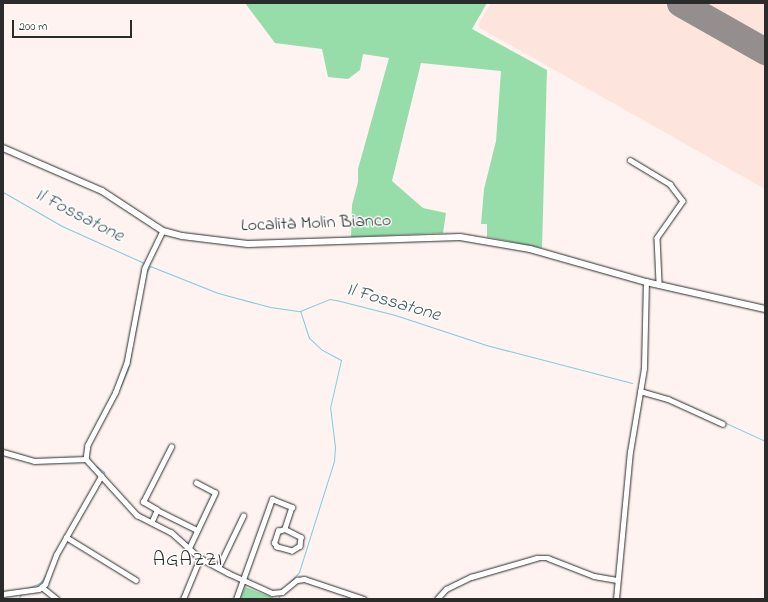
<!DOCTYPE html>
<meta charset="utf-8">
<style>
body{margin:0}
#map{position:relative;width:768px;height:602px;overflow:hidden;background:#fef3f0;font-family:"Indie Flower",sans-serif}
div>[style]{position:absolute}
.built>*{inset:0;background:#fde5de}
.green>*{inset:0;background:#97dda9}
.stream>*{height:1px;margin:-0.5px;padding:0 0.5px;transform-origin:0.5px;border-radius:0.5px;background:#7fcbdf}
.runway>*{height:27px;margin:-13.5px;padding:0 13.5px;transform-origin:13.5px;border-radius:13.5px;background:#948f8e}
.roads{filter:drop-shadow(0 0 1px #2b2b2b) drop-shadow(0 0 1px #2b2b2b)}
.street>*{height:4.5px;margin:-2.25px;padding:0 2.25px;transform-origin:2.25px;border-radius:2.25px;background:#fff}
.secondary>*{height:6px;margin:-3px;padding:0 3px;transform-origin:3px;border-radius:3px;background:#fff}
span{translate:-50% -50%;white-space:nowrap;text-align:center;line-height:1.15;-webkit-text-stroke:3px #fff;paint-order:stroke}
.street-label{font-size:18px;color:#2b2b2b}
.water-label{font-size:19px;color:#445b61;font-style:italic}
.quarter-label{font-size:20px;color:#2b2b2b;letter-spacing:1px}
.frame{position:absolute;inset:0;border:4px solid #2b2b2b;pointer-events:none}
.scale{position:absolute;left:12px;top:20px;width:120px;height:18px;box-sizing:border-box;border:2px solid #2b2b2b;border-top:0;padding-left:5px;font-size:12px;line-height:14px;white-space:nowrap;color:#2b2b2b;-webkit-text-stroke:3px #fff;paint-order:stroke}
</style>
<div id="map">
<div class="built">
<i style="clip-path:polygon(491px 3px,765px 3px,765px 189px,480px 28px,479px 23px)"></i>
</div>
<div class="green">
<i style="clip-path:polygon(245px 3px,487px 3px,472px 29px,547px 70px,542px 248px,487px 237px,487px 224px,481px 224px,484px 189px,496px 141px,501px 71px,421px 63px,392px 181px,423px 208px,446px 213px,443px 233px,351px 237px,352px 205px,358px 182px,358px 169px,389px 58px,363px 54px,360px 70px,348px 79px,328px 77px,322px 49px,275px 43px)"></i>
<i style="clip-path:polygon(245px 587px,274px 598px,274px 599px,240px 599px)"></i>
</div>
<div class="stream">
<i style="left:3px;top:192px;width:68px;rotate:30deg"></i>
<i style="left:62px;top:226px;width:90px;rotate:24.3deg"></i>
<i style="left:146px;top:272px;width:7px;rotate:-56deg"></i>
<i style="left:150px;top:266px;width:73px;rotate:21.7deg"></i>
<i style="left:218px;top:293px;width:54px;rotate:15.1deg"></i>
<i style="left:270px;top:307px;width:30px;rotate:8deg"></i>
<i style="left:300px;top:311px;width:31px;rotate:-22deg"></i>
<i style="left:329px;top:299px;width:7px;rotate:8deg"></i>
<i style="left:336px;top:300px;width:61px;rotate:14.3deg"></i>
<i style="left:395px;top:315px;width:96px;rotate:18.2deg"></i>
<i style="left:486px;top:345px;width:151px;rotate:14.6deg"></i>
<i style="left:134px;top:337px;width:31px;rotate:-79deg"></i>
<i style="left:120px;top:387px;width:20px;rotate:-66deg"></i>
<i style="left:128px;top:369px;width:23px;rotate:-80deg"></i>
<i style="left:669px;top:397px;width:106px;rotate:24.6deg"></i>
<i style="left:96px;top:466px;width:10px;rotate:37deg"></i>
<i style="left:104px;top:472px;width:3px;rotate:108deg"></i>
<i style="left:287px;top:585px;width:18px;rotate:-47deg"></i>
<i style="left:299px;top:572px;width:116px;rotate:-72.5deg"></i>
<i style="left:334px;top:461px;width:14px;rotate:-86deg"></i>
<i style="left:335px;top:447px;width:39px;rotate:-97deg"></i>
<i style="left:330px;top:408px;width:49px;rotate:-77.1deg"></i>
<i style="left:341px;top:360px;width:21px;rotate:-152deg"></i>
<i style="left:322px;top:350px;width:18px;rotate:-137deg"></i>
<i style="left:309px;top:338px;width:28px;rotate:-108deg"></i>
<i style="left:24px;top:590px;width:17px;rotate:-24deg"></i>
<i style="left:40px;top:583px;width:12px;rotate:-55deg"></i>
<i style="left:18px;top:599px;width:7px;rotate:-56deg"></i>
<i style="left:278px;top:599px;width:5px;rotate:-68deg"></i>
</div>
<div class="runway">
<i style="left:680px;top:3px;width:98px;rotate:29.5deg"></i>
</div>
<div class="roads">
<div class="street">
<i style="left:630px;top:160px;width:47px;rotate:31deg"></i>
<i style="left:670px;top:184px;width:21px;rotate:53deg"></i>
<i style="left:683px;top:201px;width:45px;rotate:125.1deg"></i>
<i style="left:657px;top:238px;width:44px;rotate:87.4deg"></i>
<i style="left:163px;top:231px;width:41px;rotate:115.9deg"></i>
<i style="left:145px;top:268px;width:97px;rotate:100.7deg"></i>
<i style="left:127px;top:363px;width:31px;rotate:111deg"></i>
<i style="left:116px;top:392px;width:60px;rotate:117.8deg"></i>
<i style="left:88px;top:445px;width:14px;rotate:98deg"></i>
<i style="left:86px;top:459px;width:76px;rotate:47.7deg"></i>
<i style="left:137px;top:515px;width:38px;rotate:27deg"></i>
<i style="left:171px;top:532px;width:39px;rotate:42deg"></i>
<i style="left:200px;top:558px;width:32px;rotate:28deg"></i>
<i style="left:228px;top:573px;width:48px;rotate:24.4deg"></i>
<i style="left:272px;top:593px;width:10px;rotate:-6deg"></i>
<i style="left:282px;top:592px;width:19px;rotate:-39deg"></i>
<i style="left:297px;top:580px;width:7px;rotate:-8deg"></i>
<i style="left:304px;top:579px;width:63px;rotate:18.4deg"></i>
<i style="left:640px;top:391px;width:29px;rotate:16deg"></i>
<i style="left:668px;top:399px;width:60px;rotate:24.4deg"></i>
<i style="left:3px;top:452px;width:32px;rotate:16deg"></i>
<i style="left:34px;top:461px;width:52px;rotate:-2.2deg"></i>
<i style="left:157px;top:510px;width:45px;rotate:26.6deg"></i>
<i style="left:152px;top:521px;width:12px;rotate:-66deg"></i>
<i style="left:157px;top:510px;width:16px;rotate:-150deg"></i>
<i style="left:143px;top:502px;width:62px;rotate:-63deg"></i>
<i style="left:285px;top:529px;width:18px;rotate:27deg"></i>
<i style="left:301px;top:537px;width:9px;rotate:96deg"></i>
<i style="left:300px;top:546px;width:9px;rotate:148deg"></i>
<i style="left:292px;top:551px;width:16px;rotate:-165deg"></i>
<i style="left:277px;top:547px;width:5px;rotate:-127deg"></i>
<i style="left:274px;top:543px;width:13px;rotate:-72deg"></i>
<i style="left:278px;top:531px;width:7px;rotate:-16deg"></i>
<i style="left:66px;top:537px;width:82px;rotate:31.6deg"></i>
<i style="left:189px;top:548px;width:61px;rotate:-64.7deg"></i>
<i style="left:215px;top:493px;width:21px;rotate:-152deg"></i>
<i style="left:218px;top:568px;width:58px;rotate:-64.3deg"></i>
<i style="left:42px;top:587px;width:19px;rotate:39deg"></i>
<i style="left:3px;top:594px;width:36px;rotate:-8deg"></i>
<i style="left:39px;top:589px;width:8px;rotate:-40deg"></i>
<i style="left:45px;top:584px;width:31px;rotate:-69deg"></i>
<i style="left:56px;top:555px;width:91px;rotate:-60.3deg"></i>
<i style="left:183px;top:599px;width:44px;rotate:-67.5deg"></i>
<i style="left:236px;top:599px;width:106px;rotate:-70.2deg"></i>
<i style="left:272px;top:499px;width:22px;rotate:22deg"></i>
<i style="left:292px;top:507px;width:23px;rotate:108deg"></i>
<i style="left:437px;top:599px;width:13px;rotate:-48deg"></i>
<i style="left:446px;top:589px;width:28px;rotate:-26deg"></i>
<i style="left:471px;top:577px;width:69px;rotate:-16.1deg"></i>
<i style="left:537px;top:558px;width:11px"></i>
<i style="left:548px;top:558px;width:49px;rotate:21.4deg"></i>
<i style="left:594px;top:576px;width:23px;rotate:10deg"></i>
<i style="left:616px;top:599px;width:148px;rotate:-84.6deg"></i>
<i style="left:630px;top:452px;width:85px;rotate:-80.5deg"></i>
<i style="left:644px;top:368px;width:86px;rotate:-88.7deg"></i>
</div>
<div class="secondary">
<i style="left:3px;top:148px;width:108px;rotate:23.5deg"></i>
<i style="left:102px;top:191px;width:73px;rotate:33.3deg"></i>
<i style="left:163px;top:231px;width:20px;rotate:15deg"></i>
<i style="left:182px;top:236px;width:66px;rotate:6.9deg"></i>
<i style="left:248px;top:244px;width:212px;rotate:-1.9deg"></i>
<i style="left:460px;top:237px;width:71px;rotate:9.7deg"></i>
<i style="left:530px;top:249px;width:121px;rotate:15.9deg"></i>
<i style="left:646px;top:282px;width:122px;rotate:12.8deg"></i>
</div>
</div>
<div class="street-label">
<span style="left:316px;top:224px;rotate:-2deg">Località Molin Bianco</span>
</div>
<div class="water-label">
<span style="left:79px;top:216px;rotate:27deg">Il Fossatone</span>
<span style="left:393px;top:303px;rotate:16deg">Il Fossatone</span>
</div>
<div class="quarter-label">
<span style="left:188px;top:560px">AGAZZI</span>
</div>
<div class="frame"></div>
<div class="scale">200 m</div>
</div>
